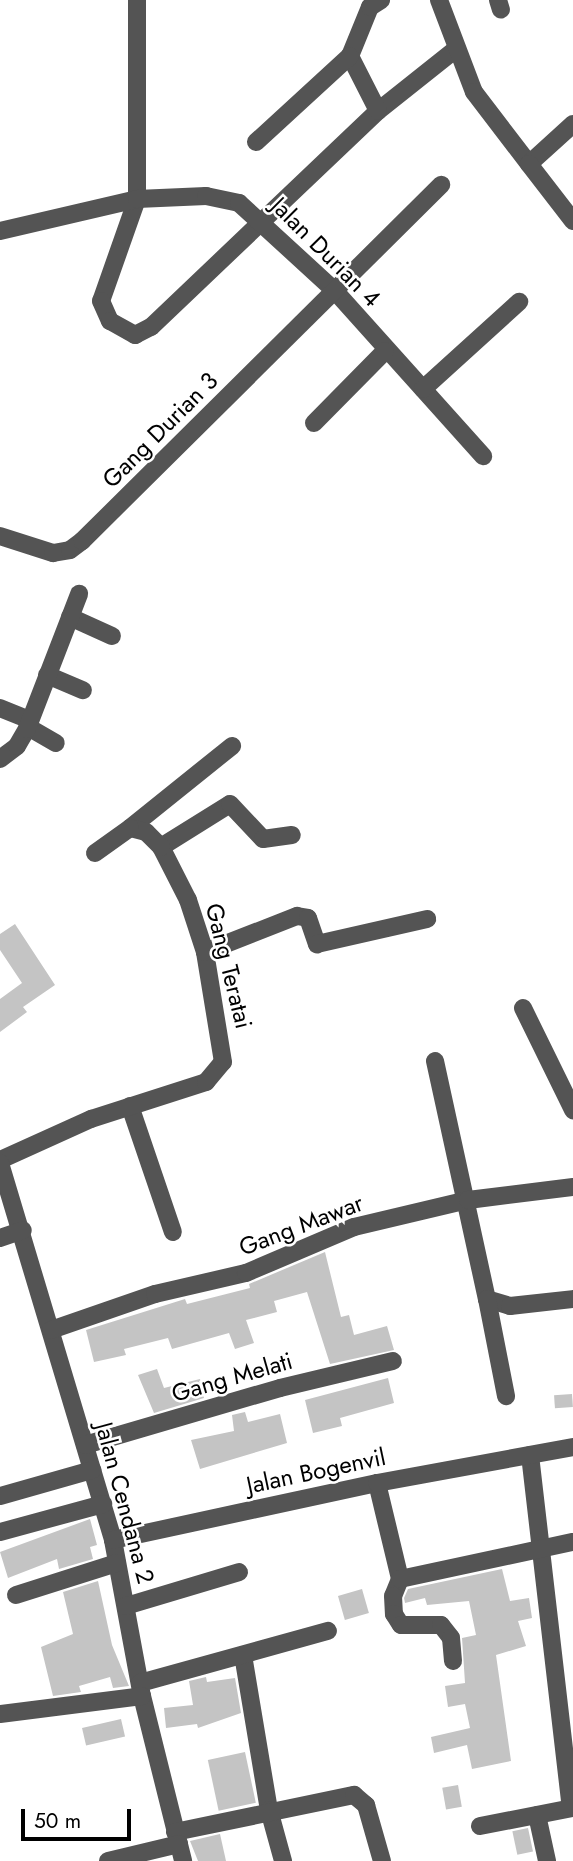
<!DOCTYPE html>
<style>
body{margin:0}
#map{position:relative;width:573px;height:1861px;overflow:hidden;background:#fff;font-family:Jost,sans-serif}
div>[style]{position:absolute}
.building>*{inset:0;background:#c4c4c4;transform-origin:0 0}
.minor>*{height:18px;margin:-9px;padding:0 9px;transform-origin:9px;border-radius:9px;background:#545454}
span{translate:-50% -50%;white-space:nowrap;text-align:center;line-height:1.15;-webkit-text-stroke:5px #fff;paint-order:stroke}
.street-label{font-size:24px;color:#000}
.scale{position:absolute;left:21px;top:1809px;width:110px;height:32px;box-sizing:border-box;border:4px solid #000;border-top:0;padding-left:9px;font-size:21px;line-height:24px;white-space:nowrap;color:#000;-webkit-text-stroke:5px #fff;paint-order:stroke}
</style>
<div id="map">
<div class="building">
<i style="clip-path:polygon(15px 924px,55px 985px,23px 1007px,27px 1012px,0 1032px,0 999px,22px 983px,0 950px,0 934px)"></i>
<i style="clip-path:polygon(325px 1252px,341px 1317px,349px 1315px,354px 1335px,387px 1326px,394px 1350px,330px 1364px,307px 1292px,274px 1301px,277px 1312px,246px 1320px,254px 1343px,235px 1349px,229px 1333px,172px 1349px,168px 1338px,124px 1349px,126px 1355px,94px 1362px,86px 1330px,185px 1299px,187px 1304px,250px 1288px,249px 1284px)"></i>
<i style="clip-path:polygon(157px 1369px,164px 1388px,200px 1379px,204px 1398px,154px 1413px,138px 1375px)"></i>
<i style="clip-path:polygon(388px 1378px,394px 1403px,340px 1418px,342px 1426px,313px 1433px,305px 1400px)"></i>
<i style="left:572px;top:1394px;width:13px;height:18px;rotate:86deg"></i>
<i style="clip-path:polygon(245px 1412px,248px 1422px,280px 1414px,287px 1443px,200px 1469px,191px 1440px,234px 1431px,232px 1415px)"></i>
<i style="clip-path:polygon(90px 1519px,97px 1545px,90px 1547px,93px 1559px,59px 1569px,57px 1559px,8px 1578px,0 1552px)"></i>
<i style="clip-path:polygon(502px 1569px,510px 1601px,529px 1598px,532px 1618px,518px 1621px,526px 1646px,496px 1655px,511px 1761px,472px 1769px,467px 1745px,434px 1753px,431px 1737px,470px 1728px,465px 1704px,448px 1707px,445px 1686px,465px 1683px,462px 1638px,476px 1635px,469px 1601px,427px 1605px,425px 1598px,405px 1603px,404px 1598px,408px 1589px)"></i>
<i style="clip-path:polygon(98px 1581px,112px 1645px,129px 1686px,113px 1688px,110px 1677px,79px 1686px,81px 1692px,53px 1696px,41px 1647px,73px 1634px,63px 1592px)"></i>
<i style="left:362px;top:1589px;width:25px;height:25px;rotate:74deg"></i>
<i style="clip-path:polygon(206px 1677px,207px 1682px,235px 1678px,241px 1713px,198px 1728px,197px 1724px,166px 1728px,164px 1708px,193px 1705px,189px 1681px)"></i>
<i style="left:121px;top:1719px;width:18px;height:40px;rotate:77deg"></i>
<i style="left:245px;top:1752px;width:52px;height:38px;rotate:78deg"></i>
<i style="left:458px;top:1785px;width:22px;height:16px;rotate:80deg"></i>
<i style="left:528px;top:1828px;width:24px;height:16px;rotate:78deg"></i>
<i style="clip-path:polygon(220px 1834px,226px 1861px,198px 1861px,190px 1841px)"></i>
</div>
<div class="minor">
<i style="left:137px;top:0;width:199px;rotate:90deg"></i>
<i style="left:137px;top:199px;width:108px;rotate:109.4deg"></i>
<i style="left:101px;top:301px;width:22px;rotate:66deg"></i>
<i style="left:110px;top:321px;width:29px;rotate:29deg"></i>
<i style="left:135px;top:335px;width:18px;rotate:-27deg"></i>
<i style="left:151px;top:327px;width:313px;rotate:-43.6deg"></i>
<i style="left:378px;top:111px;width:100px;rotate:-38.5deg"></i>
<i style="left:439px;top:0;width:98px;rotate:69.2deg"></i>
<i style="left:474px;top:92px;width:91px;rotate:52.6deg"></i>
<i style="left:498px;top:0;width:10px;rotate:73deg"></i>
<i style="left:378px;top:111px;width:62px;rotate:-117deg"></i>
<i style="left:350px;top:56px;width:53px;rotate:-67.8deg"></i>
<i style="left:370px;top:7px;width:13px;rotate:-32deg"></i>
<i style="left:573px;top:124px;width:59px;rotate:137.7deg"></i>
<i style="left:529px;top:164px;width:72px;rotate:52.3deg"></i>
<i style="left:256px;top:142px;width:127px;rotate:-42.5deg"></i>
<i style="left:0;top:231px;width:141px;rotate:-13.1deg"></i>
<i style="left:137px;top:199px;width:69px;rotate:-2.5deg"></i>
<i style="left:206px;top:196px;width:34px;rotate:12deg"></i>
<i style="left:239px;top:203px;width:130px;rotate:42.5deg"></i>
<i style="left:335px;top:291px;width:222px;rotate:48.1deg"></i>
<i style="left:423px;top:389px;width:130px;rotate:-42.2deg"></i>
<i style="left:314px;top:423px;width:101px;rotate:-45.4deg"></i>
<i style="left:0;top:536px;width:56px;rotate:17.8deg"></i>
<i style="left:53px;top:553px;width:17px;rotate:-10deg"></i>
<i style="left:70px;top:550px;width:15px;rotate:-37deg"></i>
<i style="left:82px;top:541px;width:506px;rotate:-44.76deg"></i>
<i style="left:70px;top:617px;width:46px;rotate:24.3deg"></i>
<i style="left:47px;top:675px;width:39px;rotate:23deg"></i>
<i style="left:0;top:708px;width:32px;rotate:22deg"></i>
<i style="left:28px;top:727px;width:32px;rotate:30deg"></i>
<i style="left:0;top:759px;width:21px;rotate:-37deg"></i>
<i style="left:17px;top:746px;width:20px;rotate:-60deg"></i>
<i style="left:27px;top:729px;width:145px;rotate:-68.9deg"></i>
<i style="left:130px;top:828px;width:131px;rotate:-38.8deg"></i>
<i style="left:161px;top:847px;width:81px;rotate:-31.9deg"></i>
<i style="left:230px;top:804px;width:48px;rotate:46.7deg"></i>
<i style="left:263px;top:839px;width:29px;rotate:-8deg"></i>
<i style="left:205px;top:952px;width:99px;rotate:-21.4deg"></i>
<i style="left:297px;top:916px;width:11px;rotate:10deg"></i>
<i style="left:308px;top:918px;width:28px;rotate:71deg"></i>
<i style="left:317px;top:944px;width:113px;rotate:-12.8deg"></i>
<i style="left:523px;top:1008px;width:114px;rotate:63.9deg"></i>
<i style="left:435px;top:1061px;width:244px;rotate:77.7deg"></i>
<i style="left:487px;top:1299px;width:24px;rotate:17deg"></i>
<i style="left:510px;top:1306px;width:63px;rotate:-6.3deg"></i>
<i style="left:130px;top:1106px;width:133px;rotate:71.2deg"></i>
<i style="left:0;top:1160px;width:100px;rotate:-24.3deg"></i>
<i style="left:91px;top:1119px;width:121px;rotate:-17.8deg"></i>
<i style="left:206px;top:1082px;width:26px;rotate:-50deg"></i>
<i style="left:223px;top:1062px;width:111px;rotate:-99.3deg"></i>
<i style="left:205px;top:952px;width:55px;rotate:-108.1deg"></i>
<i style="left:188px;top:900px;width:59px;rotate:-117deg"></i>
<i style="left:161px;top:847px;width:21px;rotate:-135deg"></i>
<i style="left:146px;top:832px;width:16px;rotate:-166deg"></i>
<i style="left:130px;top:828px;width:43px;rotate:144.5deg"></i>
<i style="left:0;top:1163px;width:394px;rotate:73.3deg"></i>
<i style="left:113px;top:1540px;width:159px;rotate:79.5deg"></i>
<i style="left:142px;top:1696px;width:170px;rotate:76deg"></i>
<i style="left:0;top:1238px;width:24px;rotate:-19deg"></i>
<i style="left:487px;top:1299px;width:99px;rotate:78.9deg"></i>
<i style="left:51px;top:1330px;width:110px;rotate:-19.1deg"></i>
<i style="left:155px;top:1294px;width:93px;rotate:-13deg"></i>
<i style="left:246px;top:1273px;width:117px;rotate:-23.1deg"></i>
<i style="left:354px;top:1227px;width:117px;rotate:-13.3deg"></i>
<i style="left:468px;top:1200px;width:106px;rotate:-7.1deg"></i>
<i style="left:85px;top:1445px;width:203px;rotate:-16.3deg"></i>
<i style="left:280px;top:1388px;width:116px;rotate:-13.4deg"></i>
<i style="left:530px;top:1455px;width:355px;rotate:83.4deg"></i>
<i style="left:377px;top:1483px;width:99px;rotate:76.5deg"></i>
<i style="left:400px;top:1579px;width:18px;rotate:112deg"></i>
<i style="left:393px;top:1596px;width:18px;rotate:87deg"></i>
<i style="left:394px;top:1614px;width:13px;rotate:58deg"></i>
<i style="left:401px;top:1625px;width:40px"></i>
<i style="left:441px;top:1625px;width:16px;rotate:52deg"></i>
<i style="left:451px;top:1638px;width:23px;rotate:85deg"></i>
<i style="left:0;top:1496px;width:96px;rotate:-15.8deg"></i>
<i style="left:0;top:1532px;width:107px;rotate:-15.2deg"></i>
<i style="left:113px;top:1540px;width:270px;rotate:-12.2deg"></i>
<i style="left:377px;top:1483px;width:199px;rotate:-10.4deg"></i>
<i style="left:400px;top:1579px;width:177px;rotate:-12.1deg"></i>
<i style="left:16px;top:1595px;width:106px;rotate:-17.6deg"></i>
<i style="left:126px;top:1606px;width:118px;rotate:-16.7deg"></i>
<i style="left:243px;top:1655px;width:157px;rotate:80.5deg"></i>
<i style="left:269px;top:1810px;width:53px;rotate:74.6deg"></i>
<i style="left:140px;top:1683px;width:195px;rotate:-15.5deg"></i>
<i style="left:0;top:1714px;width:143px;rotate:-7.2deg"></i>
<i style="left:537px;top:1815px;width:47px;rotate:77.7deg"></i>
<i style="left:480px;top:1826px;width:95px;rotate:-11deg"></i>
<i style="left:175px;top:1832px;width:183px;rotate:-11.7deg"></i>
<i style="left:354px;top:1795px;width:16px;rotate:40deg"></i>
<i style="left:366px;top:1805px;width:58px;rotate:74.1deg"></i>
<i style="left:108px;top:1861px;width:73px;rotate:-13.5deg"></i>
</div>
<div class="street-label">
<span style="left:326px;top:252px;rotate:45deg">Jalan Durian 4</span>
<span style="left:160px;top:430px;rotate:-45deg">Gang Durian 3</span>
<span style="left:229px;top:966px;rotate:76deg">Gang Teratai</span>
<span style="left:301px;top:1225px;rotate:-21deg">Gang Mawar</span>
<span style="left:232px;top:1377px;rotate:-16deg">Gang Melati</span>
<span style="left:316px;top:1471px;rotate:-12deg">Jalan Bogenvil</span>
<span style="left:125px;top:1503px;rotate:75deg">Jalan Cendana 2</span>
</div>
<div class="scale">50 m</div>
</div>
